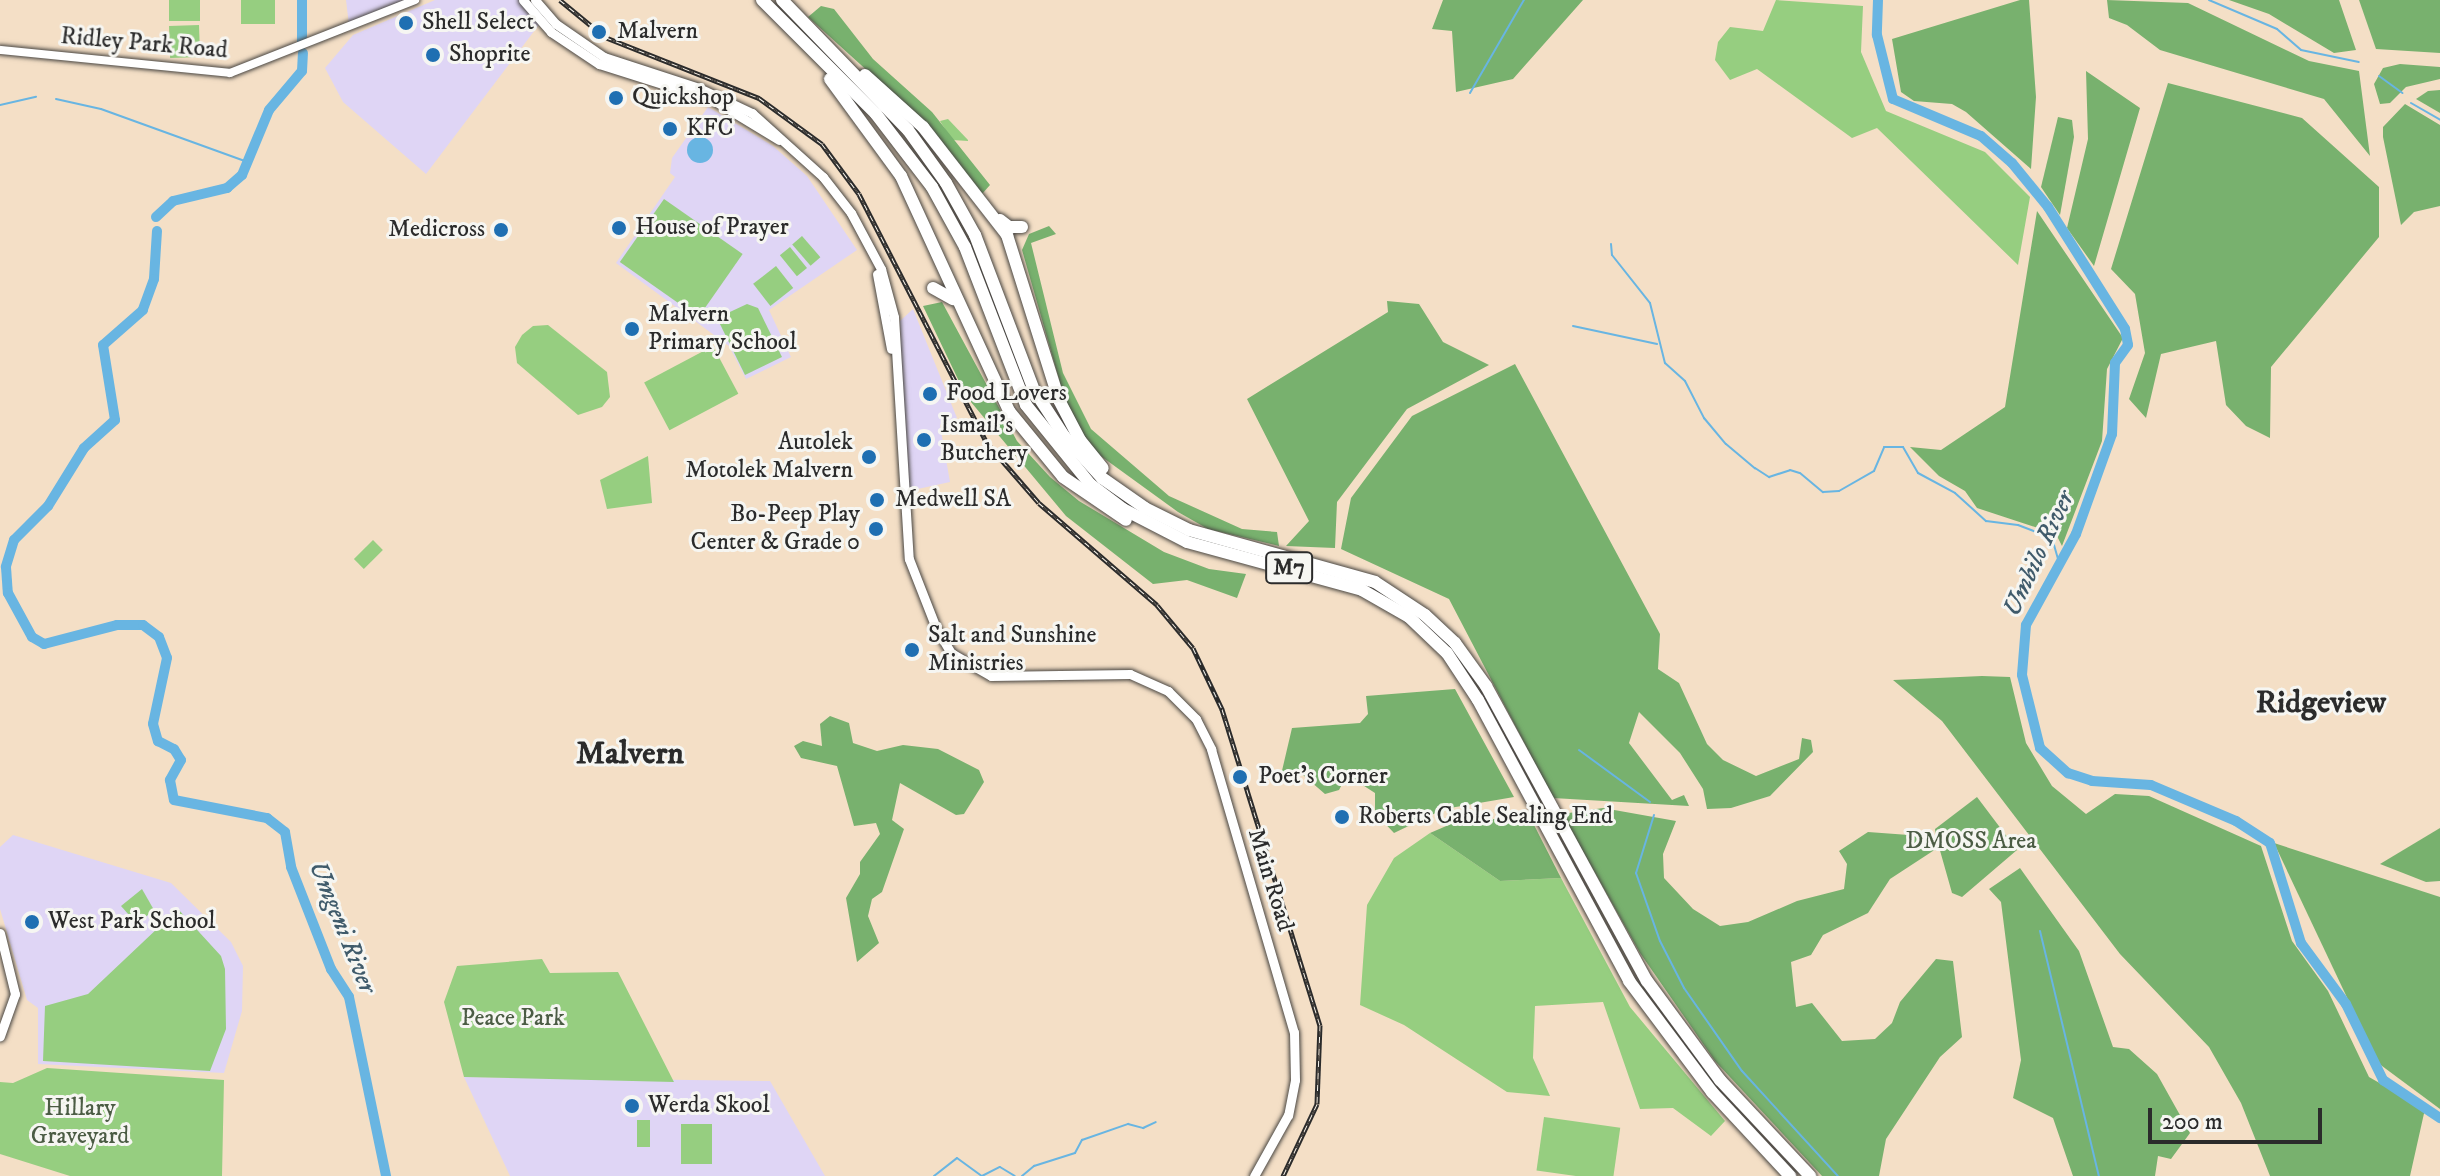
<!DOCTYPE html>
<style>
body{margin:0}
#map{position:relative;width:2440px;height:1176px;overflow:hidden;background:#f4dfc6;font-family:"IM FELL DW Pica",serif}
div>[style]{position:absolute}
.built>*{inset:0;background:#dfd5f5}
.green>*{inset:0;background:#96ce80;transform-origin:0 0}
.forest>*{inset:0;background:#78b16e}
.water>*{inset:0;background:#68b5e2}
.round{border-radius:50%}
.stream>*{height:2px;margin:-1px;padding:0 1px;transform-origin:1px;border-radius:1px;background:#68b5e2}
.river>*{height:10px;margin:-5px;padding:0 5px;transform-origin:5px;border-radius:5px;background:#68b5e2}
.roads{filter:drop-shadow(0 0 2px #494642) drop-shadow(0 0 2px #494642)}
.tertiary>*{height:8px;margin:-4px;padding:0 4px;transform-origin:4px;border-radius:4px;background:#fff}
.secondary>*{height:9px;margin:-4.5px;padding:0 4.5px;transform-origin:4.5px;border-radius:4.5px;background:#fff}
.motorway>*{height:12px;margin:-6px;padding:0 6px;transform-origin:6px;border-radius:6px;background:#fff}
.rail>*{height:5px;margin-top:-2.5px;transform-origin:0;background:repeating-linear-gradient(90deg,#f6f6f2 0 6px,#2b2b2b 0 12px);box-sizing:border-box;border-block:2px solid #2b2b2b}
.dots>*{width:22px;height:22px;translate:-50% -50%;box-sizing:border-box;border:4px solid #f6f6f2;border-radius:50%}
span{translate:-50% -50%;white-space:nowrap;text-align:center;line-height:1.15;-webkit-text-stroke:6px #f6f6f2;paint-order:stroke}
.shield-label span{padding:2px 6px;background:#f6f6f2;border:2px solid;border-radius:6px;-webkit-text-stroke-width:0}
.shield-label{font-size:22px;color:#2b2b2b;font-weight:700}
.poi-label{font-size:24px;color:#2b2b2b}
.left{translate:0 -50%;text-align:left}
.right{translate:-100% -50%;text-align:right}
.street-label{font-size:24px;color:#2b2b2b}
.park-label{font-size:24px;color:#4b5c44}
.water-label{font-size:26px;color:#405b6b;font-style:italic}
.district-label{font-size:32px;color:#2b2b2b;font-weight:700}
.scale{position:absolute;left:2148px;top:1108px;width:174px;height:36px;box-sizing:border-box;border:4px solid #2b2b2b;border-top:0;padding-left:10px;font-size:24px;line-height:28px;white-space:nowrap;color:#2b2b2b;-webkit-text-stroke:6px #f6f6f2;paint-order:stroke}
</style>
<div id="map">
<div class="built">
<i style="clip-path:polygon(346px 0,409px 0,349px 25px)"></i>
<i style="clip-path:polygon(435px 0,520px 0,541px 22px,426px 174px,343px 102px,325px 68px,353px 35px)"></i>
<i style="clip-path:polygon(708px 107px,773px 146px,807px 176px,857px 250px,769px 310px,791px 357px,746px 379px,729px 346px,616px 263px,675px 177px,670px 173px,672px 158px)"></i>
<i style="clip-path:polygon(913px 309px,957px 418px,940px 425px,950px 482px,904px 492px,900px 321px)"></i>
<i style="clip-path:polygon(13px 835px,171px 883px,231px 942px,243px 966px,242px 1011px,224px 1073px,38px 1064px,38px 1008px,27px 1000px,0 909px,0 847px)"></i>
<i style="clip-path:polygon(464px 1077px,770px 1081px,825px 1176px,510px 1176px)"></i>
</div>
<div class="green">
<i style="left:169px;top:0;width:31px;height:21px"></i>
<i style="left:241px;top:0;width:34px;height:24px"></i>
<i style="clip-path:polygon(1776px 0,1863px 6px,1861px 52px,1886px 111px,1985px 152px,2030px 197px,2018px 265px,1877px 128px,1852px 138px,1757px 69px,1730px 80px,1715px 60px,1718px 42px,1730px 27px,1763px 31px)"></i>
<i style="left:199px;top:25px;width:32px;height:30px;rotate:88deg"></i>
<i style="clip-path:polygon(948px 119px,968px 140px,968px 141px,952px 140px,940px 121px)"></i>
<i style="left:664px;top:199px;width:96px;height:77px;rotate:35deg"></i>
<i style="left:802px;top:236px;width:28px;height:13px;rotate:49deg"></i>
<i style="left:790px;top:247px;width:27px;height:13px;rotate:51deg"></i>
<i style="left:776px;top:266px;width:28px;height:29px;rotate:52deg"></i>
<i style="clip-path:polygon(747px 304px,758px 308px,782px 357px,745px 375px,717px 318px)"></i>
<i style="clip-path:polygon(548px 325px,607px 372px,610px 397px,602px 407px,578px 415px,517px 363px,515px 347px,522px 335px,533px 326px)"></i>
<i style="left:713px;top:346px;width:54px;height:78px;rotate:62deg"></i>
<i style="clip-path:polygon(648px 456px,652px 503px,607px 509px,600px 480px)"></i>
<i style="left:373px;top:540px;width:14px;height:27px;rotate:45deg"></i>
<i style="clip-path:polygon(1430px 833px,1500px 881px,1561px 878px,1630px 1007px,1725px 1121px,1711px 1136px,1673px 1108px,1640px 1109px,1603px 1002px,1535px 1006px,1533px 1058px,1550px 1096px,1507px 1092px,1404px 1025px,1360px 1005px,1367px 905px,1394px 858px)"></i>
<i style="clip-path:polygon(142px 889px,154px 910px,137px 924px,121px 906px)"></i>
<i style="clip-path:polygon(178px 909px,221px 956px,225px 969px,226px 1029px,210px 1071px,43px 1061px,45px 1006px,88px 994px)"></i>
<i style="clip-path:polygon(542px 959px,550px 973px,618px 972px,674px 1082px,464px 1077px,444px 1002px,457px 966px)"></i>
<i style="clip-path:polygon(47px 1068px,224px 1080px,222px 1176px,70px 1176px,0 1154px,0 1082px,13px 1083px)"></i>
<i style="left:1544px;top:1117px;width:77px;height:54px;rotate:8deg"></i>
<i style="left:637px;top:1120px;width:13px;height:27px"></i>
<i style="left:681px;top:1124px;width:31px;height:40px"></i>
</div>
<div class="forest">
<i style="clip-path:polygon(1443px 0,1583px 0,1513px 79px,1456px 92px,1452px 31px,1432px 29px)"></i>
<i style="clip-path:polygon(2020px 0,2029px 0,2036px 97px,2031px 169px,1966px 112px,1952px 104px,1914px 101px,1901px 92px,1892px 39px)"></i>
<i style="clip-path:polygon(2107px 0,2188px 3px,2309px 61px,2359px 71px,2370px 156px,2324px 99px,2160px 50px,2127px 25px,2109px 18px)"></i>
<i style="clip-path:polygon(2229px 0,2339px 0,2356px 50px,2334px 53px,2269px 14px)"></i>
<i style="clip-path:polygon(2359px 0,2440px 0,2440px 53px,2376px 49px)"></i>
<i style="clip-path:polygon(821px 6px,834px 9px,873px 59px,932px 112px,990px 185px,982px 194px,903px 103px,808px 17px)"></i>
<i style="clip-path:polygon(2400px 64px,2440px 67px,2440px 79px,2406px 87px,2390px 103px,2380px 104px,2374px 84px,2383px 68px)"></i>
<i style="clip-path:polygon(2086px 71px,2140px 108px,2094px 266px,2067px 228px,2088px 139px)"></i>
<i style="clip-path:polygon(2168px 83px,2302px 118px,2379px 187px,2379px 237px,2271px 367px,2270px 438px,2246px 426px,2226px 405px,2216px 341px,2161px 354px,2146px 418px,2129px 399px,2145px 353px,2135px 294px,2111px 269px)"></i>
<i style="clip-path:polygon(2440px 90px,2440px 113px,2416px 99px,2428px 91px)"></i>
<i style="clip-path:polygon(2405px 104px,2440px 125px,2440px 206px,2414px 212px,2401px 225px,2383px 137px,2383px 127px)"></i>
<i style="clip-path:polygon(2058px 117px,2072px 120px,2074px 137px,2060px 215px,2041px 187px)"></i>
<i style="clip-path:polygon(2037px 211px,2123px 338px,2107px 369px,2102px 441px,2062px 546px,2056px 534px,1977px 508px,1965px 491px,1939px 476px,1910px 447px,1941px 450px,2005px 407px)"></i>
<i style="clip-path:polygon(1049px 226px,1056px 234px,1031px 243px,1063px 373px,1091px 429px,1169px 496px,1242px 529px,1277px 532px,1279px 546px,1208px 529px,1178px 512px,1098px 454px,1078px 427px,1063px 393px,1022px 250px,1029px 234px)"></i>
<i style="clip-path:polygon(1387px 301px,1419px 304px,1443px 342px,1489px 365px,1407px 409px,1337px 502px,1335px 548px,1286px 546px,1309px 521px,1247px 399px,1388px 312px)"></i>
<i style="clip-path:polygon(942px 302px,1017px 441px,1050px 477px,1079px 501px,1164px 552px,1209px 569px,1246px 574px,1237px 598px,1187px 580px,1153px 584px,1066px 516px,966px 396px,923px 306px)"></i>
<i style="clip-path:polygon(1515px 364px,1660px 634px,1658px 669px,1679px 683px,1707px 744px,1723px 760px,1756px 776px,1799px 759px,1802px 738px,1811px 740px,1813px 752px,1770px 796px,1731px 808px,1707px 809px,1703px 789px,1680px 753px,1639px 712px,1629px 743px,1672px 800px,1684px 795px,1689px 806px,1553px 798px,1449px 599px,1341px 549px,1351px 498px,1412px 416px)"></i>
<i style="clip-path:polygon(1982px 676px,2010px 677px,2026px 743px,2052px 786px,2086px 814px,2115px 794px,2149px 796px,2261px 846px,2292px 941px,2328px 991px,2369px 1077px,2425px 1109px,2410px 1176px,2270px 1176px,2241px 1103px,2209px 1047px,2120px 954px,1942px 721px,1893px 680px)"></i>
<i style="clip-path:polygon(1455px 689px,1514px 797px,1444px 809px,1394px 833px,1375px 813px,1375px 793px,1347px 775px,1339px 790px,1325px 794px,1303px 775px,1281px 775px,1292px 728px,1360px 723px,1368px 714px,1366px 696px)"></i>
<i style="clip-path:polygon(830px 716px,849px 723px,853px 743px,877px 751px,903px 745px,938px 749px,979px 770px,984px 782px,964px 814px,956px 815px,900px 783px,892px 820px,904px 829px,882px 892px,872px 899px,868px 916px,879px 943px,857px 962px,846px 898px,860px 874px,860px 862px,880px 834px,876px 823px,854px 826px,837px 766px,801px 758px,794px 746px,803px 741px,822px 746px,820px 724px)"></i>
<i style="clip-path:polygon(1977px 797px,2017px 850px,1962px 897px,1952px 893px,1939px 847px,1890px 879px,1868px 913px,1823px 935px,1811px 955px,1791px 962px,1796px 1007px,1812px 1003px,1842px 1041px,1875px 1039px,1892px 1023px,1900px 1002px,1936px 959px,1953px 961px,1962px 1037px,1940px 1057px,1886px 1139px,1879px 1176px,1822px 1176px,1715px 1061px,1640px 953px,1562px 814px,1603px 808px,1676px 821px,1663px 854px,1664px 878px,1693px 909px,1720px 926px,1748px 922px,1797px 901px,1844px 889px,1847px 864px,1839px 851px,1868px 832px,1936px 837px,1935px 829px)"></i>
<i style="clip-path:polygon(1530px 817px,1561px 878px,1500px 881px,1430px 833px,1458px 821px)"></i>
<i style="clip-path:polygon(2440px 828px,2440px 881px,2426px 882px,2380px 864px)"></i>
<i style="clip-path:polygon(2274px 843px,2440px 897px,2440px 1109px,2378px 1063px)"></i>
<i style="clip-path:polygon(2020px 868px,2079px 951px,2113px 1047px,2129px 1049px,2157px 1074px,2190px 1133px,2171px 1159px,2158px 1156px,2155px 1176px,2073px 1176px,2053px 1118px,2013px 1098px,2021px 1060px,2001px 902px,1989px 889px)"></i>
</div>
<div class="water">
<i class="round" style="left:687px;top:137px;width:26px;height:26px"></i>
</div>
<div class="stream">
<i style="left:2209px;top:0;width:74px;rotate:23.1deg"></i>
<i style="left:2277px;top:29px;width:32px;rotate:41deg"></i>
<i style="left:2301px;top:50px;width:59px;rotate:11.7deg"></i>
<i style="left:2379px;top:76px;width:29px;rotate:36deg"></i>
<i style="left:1470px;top:93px;width:108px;rotate:-59.9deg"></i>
<i style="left:56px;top:99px;width:46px;rotate:12.5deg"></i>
<i style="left:101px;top:109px;width:158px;rotate:19.9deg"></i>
<i style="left:2411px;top:103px;width:34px;rotate:30deg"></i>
<i style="left:0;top:105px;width:37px;rotate:-13deg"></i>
<i style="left:1611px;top:244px;width:11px;rotate:85deg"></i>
<i style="left:1612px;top:255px;width:61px;rotate:51.6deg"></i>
<i style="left:1650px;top:303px;width:62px;rotate:76deg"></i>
<i style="left:1665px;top:363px;width:27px;rotate:42deg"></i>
<i style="left:1685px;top:381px;width:42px;rotate:62.8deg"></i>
<i style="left:1704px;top:418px;width:34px;rotate:50deg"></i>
<i style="left:1726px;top:444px;width:38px;rotate:40deg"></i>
<i style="left:1755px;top:468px;width:17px;rotate:33deg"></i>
<i style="left:1769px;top:477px;width:22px;rotate:-18deg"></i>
<i style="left:1790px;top:470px;width:10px;rotate:17deg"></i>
<i style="left:1800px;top:473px;width:30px;rotate:40deg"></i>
<i style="left:1823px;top:492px;width:16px;rotate:-4deg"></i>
<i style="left:1839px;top:491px;width:40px;rotate:-29.7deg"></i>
<i style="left:1874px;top:471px;width:26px;rotate:-67deg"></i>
<i style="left:1884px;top:447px;width:19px"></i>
<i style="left:1903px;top:447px;width:30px;rotate:60deg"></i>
<i style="left:1918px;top:473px;width:42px;rotate:28.4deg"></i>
<i style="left:1955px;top:493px;width:42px;rotate:42.1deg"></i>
<i style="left:1986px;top:521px;width:32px;rotate:7deg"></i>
<i style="left:2018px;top:525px;width:36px;rotate:21deg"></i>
<i style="left:2052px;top:538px;width:26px;rotate:74deg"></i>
<i style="left:1573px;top:326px;width:86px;rotate:12.1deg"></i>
<i style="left:1579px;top:750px;width:88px;rotate:36.2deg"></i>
<i style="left:1654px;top:815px;width:61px;rotate:107.2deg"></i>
<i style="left:1636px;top:873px;width:72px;rotate:70.6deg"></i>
<i style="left:1660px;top:941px;width:53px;rotate:62.9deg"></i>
<i style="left:1684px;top:988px;width:101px;rotate:55.1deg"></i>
<i style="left:1742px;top:1071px;width:142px;rotate:47.6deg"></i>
<i style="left:2040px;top:931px;width:252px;rotate:76.5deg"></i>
<i style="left:934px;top:1176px;width:29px;rotate:-38deg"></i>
<i style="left:957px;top:1158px;width:31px;rotate:36deg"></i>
<i style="left:982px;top:1176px;width:20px;rotate:-27deg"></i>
<i style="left:1000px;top:1167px;width:17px;rotate:31deg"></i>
<i style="left:1022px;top:1176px;width:16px;rotate:-40deg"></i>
<i style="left:1034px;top:1166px;width:43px;rotate:-17.6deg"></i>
<i style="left:1075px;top:1153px;width:15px;rotate:-62deg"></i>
<i style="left:1082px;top:1140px;width:49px;rotate:-19.2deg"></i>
<i style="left:1128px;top:1124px;width:16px;rotate:15deg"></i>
<i style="left:1143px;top:1128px;width:14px;rotate:-25deg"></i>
</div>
<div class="river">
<i style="left:1878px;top:0;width:35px;rotate:92deg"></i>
<i style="left:1877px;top:35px;width:66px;rotate:76deg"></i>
<i style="left:1893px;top:99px;width:95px;rotate:22.8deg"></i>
<i style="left:1981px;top:136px;width:41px;rotate:41.1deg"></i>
<i style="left:2012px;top:163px;width:57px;rotate:50.7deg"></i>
<i style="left:2048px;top:207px;width:144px;rotate:57.7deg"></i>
<i style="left:2125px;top:329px;width:16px;rotate:79deg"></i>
<i style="left:2128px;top:345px;width:22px;rotate:126deg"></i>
<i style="left:2115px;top:363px;width:71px;rotate:92.4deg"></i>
<i style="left:2112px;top:434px;width:106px;rotate:109.8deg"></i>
<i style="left:2076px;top:534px;width:104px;rotate:118.8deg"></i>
<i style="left:2026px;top:625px;width:50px;rotate:94.6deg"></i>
<i style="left:2022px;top:675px;width:75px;rotate:76.1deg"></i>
<i style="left:2040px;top:748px;width:38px;rotate:42deg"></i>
<i style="left:2068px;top:773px;width:25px;rotate:18deg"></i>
<i style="left:2092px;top:781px;width:59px;rotate:3.9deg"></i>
<i style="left:2151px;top:785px;width:92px;rotate:23deg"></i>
<i style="left:2236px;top:821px;width:40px;rotate:32.9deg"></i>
<i style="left:2270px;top:843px;width:105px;rotate:72.8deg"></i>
<i style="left:2301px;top:943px;width:76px;rotate:53.6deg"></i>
<i style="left:2346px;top:1004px;width:85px;rotate:64deg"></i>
<i style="left:2383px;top:1080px;width:69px;rotate:33.7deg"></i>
<i style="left:302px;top:41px;width:41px;rotate:-90deg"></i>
<i style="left:156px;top:217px;width:23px;rotate:-43deg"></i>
<i style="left:173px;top:201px;width:56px;rotate:-13.5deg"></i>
<i style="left:227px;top:188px;width:20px;rotate:-41deg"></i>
<i style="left:242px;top:175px;width:70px;rotate:-67.4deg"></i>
<i style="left:269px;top:110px;width:51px;rotate:-49.8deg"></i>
<i style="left:302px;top:71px;width:18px;rotate:-87deg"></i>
<i style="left:157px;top:231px;width:48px;rotate:93.6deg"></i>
<i style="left:154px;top:279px;width:33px;rotate:110deg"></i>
<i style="left:143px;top:310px;width:53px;rotate:138.8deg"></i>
<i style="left:103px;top:345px;width:76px;rotate:80.9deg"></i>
<i style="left:115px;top:420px;width:42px;rotate:137.9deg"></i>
<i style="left:84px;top:448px;width:68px;rotate:121.8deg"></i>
<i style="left:48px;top:506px;width:48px;rotate:135deg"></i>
<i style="left:14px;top:540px;width:28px;rotate:107deg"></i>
<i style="left:6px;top:567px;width:26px;rotate:86deg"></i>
<i style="left:8px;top:593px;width:50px;rotate:61.4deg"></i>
<i style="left:32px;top:637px;width:14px;rotate:30deg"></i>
<i style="left:44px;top:644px;width:75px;rotate:-14.6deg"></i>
<i style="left:117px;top:625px;width:26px"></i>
<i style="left:143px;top:625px;width:20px;rotate:37deg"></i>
<i style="left:159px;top:637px;width:22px;rotate:69deg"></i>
<i style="left:167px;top:658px;width:67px;rotate:102deg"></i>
<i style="left:153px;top:724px;width:18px;rotate:74deg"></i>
<i style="left:158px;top:741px;width:18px;rotate:27deg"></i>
<i style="left:174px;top:749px;width:13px;rotate:58deg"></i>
<i style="left:181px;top:760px;width:23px;rotate:119deg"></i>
<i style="left:170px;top:780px;width:20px;rotate:79deg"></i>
<i style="left:174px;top:800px;width:95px;rotate:11deg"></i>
<i style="left:267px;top:818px;width:23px;rotate:38deg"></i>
<i style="left:285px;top:832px;width:36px;rotate:80deg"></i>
<i style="left:291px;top:867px;width:110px;rotate:68.6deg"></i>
<i style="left:331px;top:969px;width:33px;rotate:57deg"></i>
<i style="left:349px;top:997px;width:183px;rotate:78.3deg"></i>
</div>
<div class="roads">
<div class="tertiary">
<i style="left:0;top:50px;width:231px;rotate:5.7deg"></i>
<i style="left:230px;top:73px;width:199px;rotate:-21.5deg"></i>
</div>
<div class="secondary">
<i style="left:523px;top:0;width:43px;rotate:48.8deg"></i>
<i style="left:551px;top:32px;width:58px;rotate:33.7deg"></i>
<i style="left:599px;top:64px;width:120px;rotate:17.5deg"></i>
<i style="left:713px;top:100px;width:77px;rotate:31.2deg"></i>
<i style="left:535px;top:0;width:32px;rotate:49deg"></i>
<i style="left:556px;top:24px;width:58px;rotate:34.5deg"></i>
<i style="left:604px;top:57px;width:100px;rotate:18.1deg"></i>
<i style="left:699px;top:88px;width:59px;rotate:25.3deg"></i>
<i style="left:752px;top:113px;width:96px;rotate:42deg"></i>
<i style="left:823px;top:177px;width:46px;rotate:52.1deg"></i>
<i style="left:851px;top:213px;width:64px;rotate:61.8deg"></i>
<i style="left:881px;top:269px;width:50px;rotate:74.8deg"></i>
<i style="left:894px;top:317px;width:242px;rotate:86.5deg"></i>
<i style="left:909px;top:559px;width:74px;rotate:68.6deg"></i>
<i style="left:936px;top:628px;width:29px;rotate:59deg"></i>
<i style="left:951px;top:653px;width:46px;rotate:29.9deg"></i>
<i style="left:991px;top:676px;width:139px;rotate:-0.8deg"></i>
<i style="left:1130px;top:674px;width:42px;rotate:24.1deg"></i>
<i style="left:1168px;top:691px;width:40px;rotate:45deg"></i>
<i style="left:1196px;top:719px;width:34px;rotate:63deg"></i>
<i style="left:1211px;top:749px;width:295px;rotate:73.7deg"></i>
<i style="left:1294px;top:1032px;width:48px;rotate:88.8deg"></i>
<i style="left:1295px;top:1080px;width:36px;rotate:101deg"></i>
<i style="left:1288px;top:1115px;width:70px;rotate:119.1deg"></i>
<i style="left:877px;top:274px;width:76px;rotate:79.4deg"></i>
<i style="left:0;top:933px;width:63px;rotate:76.2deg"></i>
<i style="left:15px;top:994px;width:45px;rotate:109.7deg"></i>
</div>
<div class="motorway">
<i style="left:762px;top:0;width:161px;rotate:45deg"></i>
<i style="left:876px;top:114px;width:92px;rotate:52.5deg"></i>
<i style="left:932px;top:187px;width:68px;rotate:61.2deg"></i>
<i style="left:965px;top:247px;width:169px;rotate:68.9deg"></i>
<i style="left:1026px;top:405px;width:102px;rotate:51deg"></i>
<i style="left:1090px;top:484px;width:41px;rotate:37.1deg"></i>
<i style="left:1123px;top:509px;width:72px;rotate:27.3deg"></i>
<i style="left:1187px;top:542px;width:181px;rotate:15.3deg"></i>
<i style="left:1362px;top:590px;width:54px;rotate:29.9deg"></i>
<i style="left:1409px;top:617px;width:52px;rotate:43.5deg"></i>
<i style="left:1447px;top:653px;width:56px;rotate:56.6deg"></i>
<i style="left:1478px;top:700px;width:319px;rotate:61.7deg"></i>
<i style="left:1629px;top:981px;width:139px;rotate:53.2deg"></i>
<i style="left:1712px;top:1092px;width:115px;rotate:47.1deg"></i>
<i style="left:782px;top:0;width:181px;rotate:45.9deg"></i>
<i style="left:908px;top:130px;width:65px;rotate:54.4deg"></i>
<i style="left:946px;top:183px;width:60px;rotate:60.9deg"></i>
<i style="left:975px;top:235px;width:166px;rotate:69.2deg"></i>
<i style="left:1034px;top:390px;width:55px;rotate:56.9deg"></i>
<i style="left:1064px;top:436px;width:57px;rotate:47.9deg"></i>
<i style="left:1102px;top:478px;width:52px;rotate:34.9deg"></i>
<i style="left:1145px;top:508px;width:49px;rotate:26.6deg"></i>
<i style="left:1189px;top:530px;width:193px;rotate:15.6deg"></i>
<i style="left:1375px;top:582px;width:60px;rotate:33.4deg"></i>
<i style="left:1425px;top:615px;width:41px;rotate:43deg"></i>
<i style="left:1455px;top:643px;width:53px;rotate:54.2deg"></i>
<i style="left:1486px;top:686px;width:336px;rotate:61.4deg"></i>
<i style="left:1647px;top:981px;width:123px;rotate:53.6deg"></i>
<i style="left:1720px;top:1080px;width:132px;rotate:46.8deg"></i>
<i style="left:865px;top:75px;width:78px;rotate:41.9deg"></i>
<i style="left:923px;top:127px;width:137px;rotate:52.1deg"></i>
<i style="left:1007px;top:235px;width:173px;rotate:72.5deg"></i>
<i style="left:1059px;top:400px;width:45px;rotate:62.3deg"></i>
<i style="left:1080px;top:440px;width:36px;rotate:51deg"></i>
<i style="left:830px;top:79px;width:120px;rotate:53.8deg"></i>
<i style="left:901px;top:176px;width:259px;rotate:65.3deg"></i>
<i style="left:1009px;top:411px;width:85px;rotate:50.7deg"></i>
<i style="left:1063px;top:477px;width:76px;rotate:34.3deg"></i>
<i style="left:1000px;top:220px;width:11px;rotate:38deg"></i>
<i style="left:1009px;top:227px;width:13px"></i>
<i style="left:933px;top:288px;width:23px;rotate:29deg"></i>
</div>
</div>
<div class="rail">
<i style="left:560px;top:0;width:58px;rotate:39.4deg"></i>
<i style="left:605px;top:37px;width:166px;rotate:21.6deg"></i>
<i style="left:759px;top:98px;width:78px;rotate:36.1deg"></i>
<i style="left:822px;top:144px;width:62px;rotate:53.5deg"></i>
<i style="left:859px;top:194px;width:280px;rotate:62.8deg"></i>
<i style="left:987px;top:443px;width:79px;rotate:49.1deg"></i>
<i style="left:1039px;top:503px;width:156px;rotate:40.8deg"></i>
<i style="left:1157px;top:605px;width:56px;rotate:50.1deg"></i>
<i style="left:1193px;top:648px;width:68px;rotate:64.6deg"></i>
<i style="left:1222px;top:709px;width:331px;rotate:72.8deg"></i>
<i style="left:1320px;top:1025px;width:79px;rotate:92.2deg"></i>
<i style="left:1317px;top:1104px;width:80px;rotate:115.3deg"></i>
</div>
<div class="dots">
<i style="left:406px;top:23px;background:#1f6fb2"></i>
<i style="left:599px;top:32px;background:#1f6fb2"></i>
<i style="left:433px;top:55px;background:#1f6fb2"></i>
<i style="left:616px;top:98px;background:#1f6fb2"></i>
<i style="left:670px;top:129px;background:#1f6fb2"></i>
<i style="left:619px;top:228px;background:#1f6fb2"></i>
<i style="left:501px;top:230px;background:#1f6fb2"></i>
<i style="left:632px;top:329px;background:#1f6fb2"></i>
<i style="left:930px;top:394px;background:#1f6fb2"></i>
<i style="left:924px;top:440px;background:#1f6fb2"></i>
<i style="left:869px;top:457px;background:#1f6fb2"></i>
<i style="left:877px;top:500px;background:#1f6fb2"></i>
<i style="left:876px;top:529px;background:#1f6fb2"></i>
<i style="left:912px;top:650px;background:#1f6fb2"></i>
<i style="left:1240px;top:777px;background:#1f6fb2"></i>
<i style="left:1342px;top:817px;background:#1f6fb2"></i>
<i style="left:32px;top:922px;background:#1f6fb2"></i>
<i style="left:632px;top:1106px;background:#1f6fb2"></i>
</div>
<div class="shield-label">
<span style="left:1289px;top:568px">M7</span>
</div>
<div class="poi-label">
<span class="left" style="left:422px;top:23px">Shell Select</span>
<span class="left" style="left:617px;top:32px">Malvern</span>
<span class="left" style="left:449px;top:55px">Shoprite</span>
<span class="left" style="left:632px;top:98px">Quickshop</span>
<span class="left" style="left:686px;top:129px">KFC</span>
<span class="left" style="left:635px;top:228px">House of Prayer</span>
<span class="right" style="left:485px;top:230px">Medicross</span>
<span class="left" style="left:648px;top:329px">Malvern<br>Primary School</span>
<span class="left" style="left:946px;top:394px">Food Lovers</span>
<span class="left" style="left:940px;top:440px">Ismail's<br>Butchery</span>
<span class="right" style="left:853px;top:457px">Autolek<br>Motolek Malvern</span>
<span class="left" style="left:895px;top:500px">Medwell SA</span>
<span class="right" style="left:860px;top:529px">Bo-Peep Play<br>Center &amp; Grade 0</span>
<span class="left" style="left:928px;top:650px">Salt and Sunshine<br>Ministries</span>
<span class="left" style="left:1258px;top:777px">Poet's Corner</span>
<span class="left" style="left:1358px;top:817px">Roberts Cable Sealing End</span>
<span class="left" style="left:48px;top:922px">West Park School</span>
<span class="left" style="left:648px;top:1106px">Werda Skool</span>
</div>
<div class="street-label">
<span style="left:144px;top:44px;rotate:5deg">Ridley Park Road</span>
<span style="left:1270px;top:880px;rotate:73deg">Main Road</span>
</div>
<div class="park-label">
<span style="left:1971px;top:842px">DMOSS Area</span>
<span style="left:513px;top:1019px">Peace Park</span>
<span style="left:80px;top:1123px">Hillary<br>Graveyard</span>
</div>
<div class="water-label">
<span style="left:2039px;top:554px;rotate:-65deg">Umbilo River</span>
<span style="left:342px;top:927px;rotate:68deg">Umgeni River</span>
</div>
<div class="district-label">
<span style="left:2321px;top:703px">Ridgeview</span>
<span style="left:630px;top:754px">Malvern</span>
</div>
<div class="scale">200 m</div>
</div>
